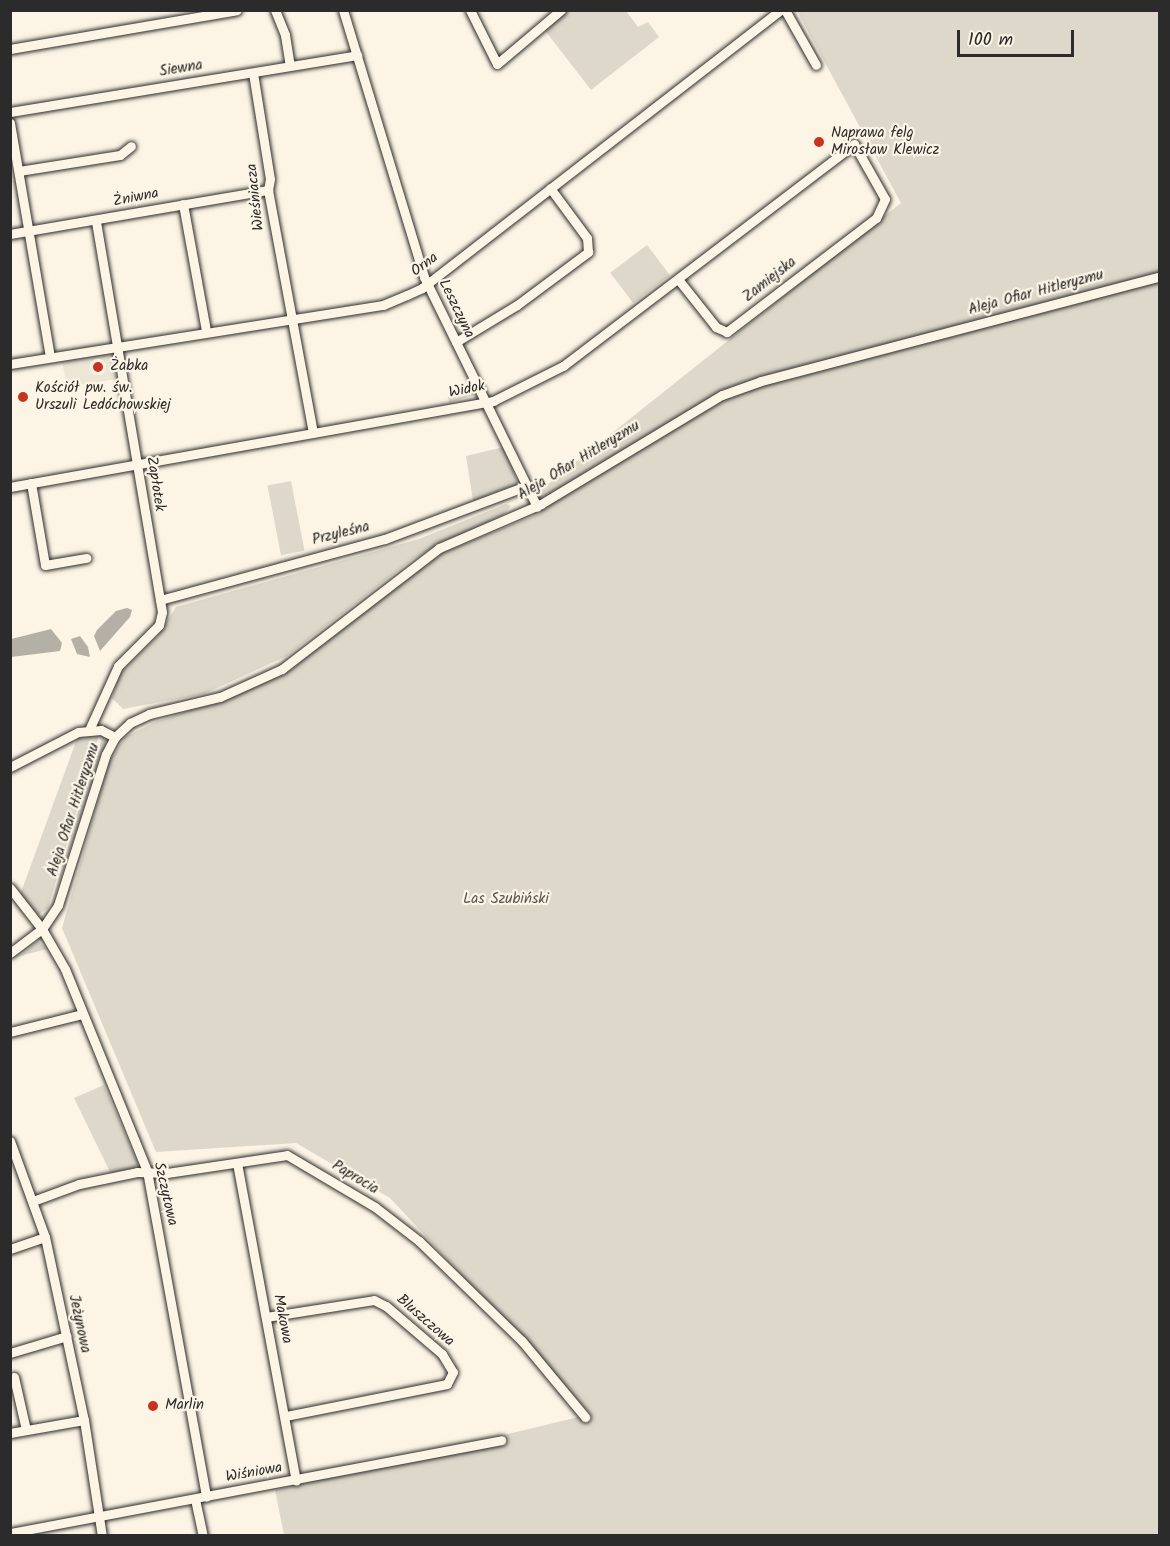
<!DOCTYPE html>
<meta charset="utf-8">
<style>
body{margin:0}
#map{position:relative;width:1170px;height:1546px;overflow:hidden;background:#fcf5e5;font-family:Kalam,sans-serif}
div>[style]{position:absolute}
.built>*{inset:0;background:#ece6d7}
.green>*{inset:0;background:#ded8ca;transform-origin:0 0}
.water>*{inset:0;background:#b4b0a5}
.roads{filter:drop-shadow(0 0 2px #2b2b2b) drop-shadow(0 0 2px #2b2b2b)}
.minor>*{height:9px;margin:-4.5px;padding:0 4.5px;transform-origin:4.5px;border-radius:4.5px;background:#fcf5e5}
.dots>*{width:16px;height:16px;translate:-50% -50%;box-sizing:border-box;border:3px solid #fcf5e5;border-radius:50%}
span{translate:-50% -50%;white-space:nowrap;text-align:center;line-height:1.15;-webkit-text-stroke:4.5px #fcf5e5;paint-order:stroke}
.street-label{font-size:15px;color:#2b2b2b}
.poi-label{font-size:15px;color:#2b2b2b}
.left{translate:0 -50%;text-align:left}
.park-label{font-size:15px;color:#585653}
.frame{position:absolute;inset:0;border:12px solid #2b2b2b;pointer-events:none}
.scale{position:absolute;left:957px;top:30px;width:117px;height:27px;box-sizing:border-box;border:3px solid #2b2b2b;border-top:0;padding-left:8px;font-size:18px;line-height:21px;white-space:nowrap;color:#2b2b2b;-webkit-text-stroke:4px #fcf5e5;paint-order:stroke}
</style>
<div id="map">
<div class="built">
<i style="clip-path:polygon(109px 353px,113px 356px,117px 379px,67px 387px,62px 361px)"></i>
</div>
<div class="green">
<i style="clip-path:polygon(568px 11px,626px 11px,638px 27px,648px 22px,659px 37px,591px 90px,544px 29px)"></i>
<i style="clip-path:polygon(797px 11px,1159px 11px,1159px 1535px,284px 1535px,275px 1490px,591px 1414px,390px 1198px,296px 1143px,156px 1152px,62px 928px,109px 762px,125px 737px,155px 722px,232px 696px,286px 671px,442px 552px,436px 546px,413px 559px,287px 656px,204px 694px,123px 709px,112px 698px,120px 674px,158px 636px,176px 607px,419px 539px,506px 504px,511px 506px,503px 515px,437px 546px,444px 552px,541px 513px,538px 492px,901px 203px)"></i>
<i style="left:647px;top:245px;width:38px;height:46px;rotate:53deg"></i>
<i style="clip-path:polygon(464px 372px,474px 395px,449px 403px,448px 397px,468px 394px,471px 390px)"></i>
<i style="clip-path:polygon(504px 447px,518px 484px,473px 501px,466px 456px)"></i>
<i style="left:291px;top:481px;width:71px;height:24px;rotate:79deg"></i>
<i style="clip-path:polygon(99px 735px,48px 908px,38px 915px,20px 895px,78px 736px)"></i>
<i style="clip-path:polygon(103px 735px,106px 743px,50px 910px,77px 814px)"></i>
<i style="clip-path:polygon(38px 941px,47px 949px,16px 957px,22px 954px)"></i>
<i style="clip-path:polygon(104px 1085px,138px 1164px,135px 1168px,111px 1174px,74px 1098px)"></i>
</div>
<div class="water">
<i style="clip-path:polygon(127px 608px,132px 610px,130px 617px,100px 651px,94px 636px,97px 630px,116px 611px)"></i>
<i style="clip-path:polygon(51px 629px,62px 643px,60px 651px,11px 657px,11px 639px)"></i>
<i style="clip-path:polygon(80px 636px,88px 647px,90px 657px,77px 654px,71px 639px)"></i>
</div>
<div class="roads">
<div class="minor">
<i style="left:275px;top:10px;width:27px;rotate:68deg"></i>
<i style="left:285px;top:35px;width:31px;rotate:81deg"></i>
<i style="left:343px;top:10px;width:279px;rotate:73.1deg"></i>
<i style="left:424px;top:277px;width:256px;rotate:63.8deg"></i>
<i style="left:470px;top:10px;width:60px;rotate:63.4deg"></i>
<i style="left:497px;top:64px;width:84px;rotate:-40.2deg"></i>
<i style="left:785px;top:10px;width:63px;rotate:60.6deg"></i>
<i style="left:10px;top:49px;width:230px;rotate:-9.7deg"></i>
<i style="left:253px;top:73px;width:107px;rotate:80.9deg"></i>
<i style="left:270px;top:179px;width:11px;rotate:100deg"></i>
<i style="left:268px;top:190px;width:247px;rotate:79.5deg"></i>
<i style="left:10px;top:112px;width:352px;rotate:-9.3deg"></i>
<i style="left:10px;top:123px;width:237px;rotate:80.3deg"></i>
<i style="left:19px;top:171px;width:102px;rotate:-9deg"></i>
<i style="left:120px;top:155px;width:14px;rotate:-39deg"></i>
<i style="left:183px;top:204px;width:129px;rotate:79.7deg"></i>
<i style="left:10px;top:234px;width:262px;rotate:-9.7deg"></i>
<i style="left:456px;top:342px;width:71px;rotate:-31.2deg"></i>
<i style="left:517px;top:305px;width:89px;rotate:-36.7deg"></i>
<i style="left:588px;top:252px;width:14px;rotate:-94deg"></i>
<i style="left:587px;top:238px;width:62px;rotate:-126.5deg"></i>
<i style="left:10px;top:364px;width:378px;rotate:-9deg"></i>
<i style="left:383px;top:305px;width:26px;rotate:-23deg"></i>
<i style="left:407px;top:295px;width:17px;rotate:-25deg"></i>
<i style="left:422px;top:288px;width:453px;rotate:-37.8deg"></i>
<i style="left:31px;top:483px;width:83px;rotate:80.3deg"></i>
<i style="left:45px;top:565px;width:42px;rotate:-9.7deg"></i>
<i style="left:10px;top:487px;width:491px;rotate:-10.1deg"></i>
<i style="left:493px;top:401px;width:78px;rotate:-26.6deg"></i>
<i style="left:563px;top:366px;width:366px;rotate:-37.3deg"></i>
<i style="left:854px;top:144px;width:63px;rotate:60.6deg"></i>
<i style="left:885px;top:199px;width:21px;rotate:115deg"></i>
<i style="left:876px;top:218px;width:188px;rotate:142.6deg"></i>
<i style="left:727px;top:332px;width:12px;rotate:-156deg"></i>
<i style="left:716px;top:327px;width:61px;rotate:-128.4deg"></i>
<i style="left:160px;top:600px;width:233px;rotate:-15.2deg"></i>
<i style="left:385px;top:539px;width:151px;rotate:-20.6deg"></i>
<i style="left:89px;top:730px;width:70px;rotate:-65.6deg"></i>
<i style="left:118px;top:666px;width:58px;rotate:-45deg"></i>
<i style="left:159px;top:625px;width:13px;rotate:-77deg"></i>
<i style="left:162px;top:612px;width:397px;rotate:-99.6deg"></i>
<i style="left:10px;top:767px;width:76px;rotate:-27.2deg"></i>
<i style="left:78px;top:732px;width:23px;rotate:-5deg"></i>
<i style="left:101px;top:730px;width:16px;rotate:27deg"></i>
<i style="left:10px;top:888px;width:52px;rotate:52deg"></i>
<i style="left:42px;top:929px;width:46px;rotate:60.1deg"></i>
<i style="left:65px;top:969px;width:218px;rotate:67.9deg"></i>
<i style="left:147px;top:1171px;width:331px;rotate:79.7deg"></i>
<i style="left:10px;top:953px;width:40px;rotate:-37deg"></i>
<i style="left:42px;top:929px;width:29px;rotate:-56deg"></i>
<i style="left:58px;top:905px;width:158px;rotate:-72.4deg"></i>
<i style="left:106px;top:754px;width:19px;rotate:-62deg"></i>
<i style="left:115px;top:737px;width:21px;rotate:-43deg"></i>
<i style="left:130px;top:723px;width:21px;rotate:-25deg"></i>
<i style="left:149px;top:714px;width:73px;rotate:-13.5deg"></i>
<i style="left:220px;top:697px;width:68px;rotate:-24.3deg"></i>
<i style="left:282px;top:669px;width:198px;rotate:-37.6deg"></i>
<i style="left:439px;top:548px;width:111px;rotate:-23.3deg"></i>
<i style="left:541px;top:504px;width:211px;rotate:-31.1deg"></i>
<i style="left:722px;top:395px;width:41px;rotate:-19.7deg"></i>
<i style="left:761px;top:381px;width:413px;rotate:-14.7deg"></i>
<i style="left:10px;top:1032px;width:74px;rotate:-14deg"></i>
<i style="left:10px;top:1141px;width:102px;rotate:70deg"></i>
<i style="left:45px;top:1237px;width:187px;rotate:78deg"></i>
<i style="left:84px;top:1420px;width:117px;rotate:81.2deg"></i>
<i style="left:237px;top:1163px;width:323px;rotate:79.5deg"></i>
<i style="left:33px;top:1201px;width:49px;rotate:-20.3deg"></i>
<i style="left:79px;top:1184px;width:59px;rotate:-11.7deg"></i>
<i style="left:137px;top:1172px;width:30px;rotate:2deg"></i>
<i style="left:167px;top:1173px;width:121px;rotate:-8.5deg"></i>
<i style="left:287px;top:1155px;width:102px;rotate:30.6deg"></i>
<i style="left:375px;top:1207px;width:56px;rotate:37.7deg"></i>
<i style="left:419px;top:1241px;width:144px;rotate:44.2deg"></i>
<i style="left:522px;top:1341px;width:99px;rotate:50.3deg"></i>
<i style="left:10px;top:1249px;width:37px;rotate:-19deg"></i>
<i style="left:266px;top:1317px;width:109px;rotate:-8.9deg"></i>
<i style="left:374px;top:1300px;width:13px;rotate:27deg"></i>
<i style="left:386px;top:1306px;width:74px;rotate:40.6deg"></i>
<i style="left:442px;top:1354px;width:21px;rotate:59deg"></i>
<i style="left:453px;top:1372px;width:13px;rotate:117deg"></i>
<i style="left:447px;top:1384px;width:165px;rotate:168.8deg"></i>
<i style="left:10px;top:1353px;width:59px;rotate:-16.6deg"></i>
<i style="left:14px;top:1377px;width:54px;rotate:77.2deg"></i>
<i style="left:10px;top:1433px;width:75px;rotate:-10deg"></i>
<i style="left:195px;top:1499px;width:38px;rotate:78deg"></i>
<i style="left:10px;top:1533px;width:500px;rotate:-10.7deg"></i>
</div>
</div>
<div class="dots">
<i style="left:819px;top:142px;background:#c8321e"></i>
<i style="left:98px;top:367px;background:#c8321e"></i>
<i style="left:23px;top:397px;background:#c8321e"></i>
<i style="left:153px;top:1406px;background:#c8321e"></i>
</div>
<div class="street-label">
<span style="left:181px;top:69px;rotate:-9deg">Siewna</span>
<span style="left:256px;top:197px;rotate:-96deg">Wieśniacza</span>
<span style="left:136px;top:198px;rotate:-11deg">Żniwna</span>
<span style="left:425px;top:265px;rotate:-37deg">Orna</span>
<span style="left:770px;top:280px;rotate:-38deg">Zamiejska</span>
<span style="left:1036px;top:293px;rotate:-15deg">Aleja Ofiar Hitleryzmu</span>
<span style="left:456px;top:309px;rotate:64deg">Leszczyna</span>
<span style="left:467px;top:390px;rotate:-12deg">Widok</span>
<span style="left:579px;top:461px;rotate:-31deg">Aleja Ofiar Hitleryzmu</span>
<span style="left:155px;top:484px;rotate:81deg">Zapłotek</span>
<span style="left:341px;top:534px;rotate:-14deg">Przyleśna</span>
<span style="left:74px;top:810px;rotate:-72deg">Aleja Ofiar Hitleryzmu</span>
<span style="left:355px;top:1178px;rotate:31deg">Paprocia</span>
<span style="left:165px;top:1194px;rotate:77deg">Szczytowa</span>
<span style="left:282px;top:1319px;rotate:79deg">Makowa</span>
<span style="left:425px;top:1321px;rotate:41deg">Bluszczowa</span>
<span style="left:79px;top:1324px;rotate:78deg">Jeżynowa</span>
<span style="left:254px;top:1473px;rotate:-10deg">Wiśniowa</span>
</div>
<div class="poi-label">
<span class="left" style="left:831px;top:142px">Naprawa felg<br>Mirosław Klewicz</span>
<span class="left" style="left:110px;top:367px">Żabka</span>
<span class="left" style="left:35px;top:397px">Kościół pw. św.<br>Urszuli Ledóchowskiej</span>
<span class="left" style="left:165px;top:1406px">Marlin</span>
</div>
<div class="park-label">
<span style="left:506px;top:900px">Las Szubiński</span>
</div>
<div class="frame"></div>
<div class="scale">100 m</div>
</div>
